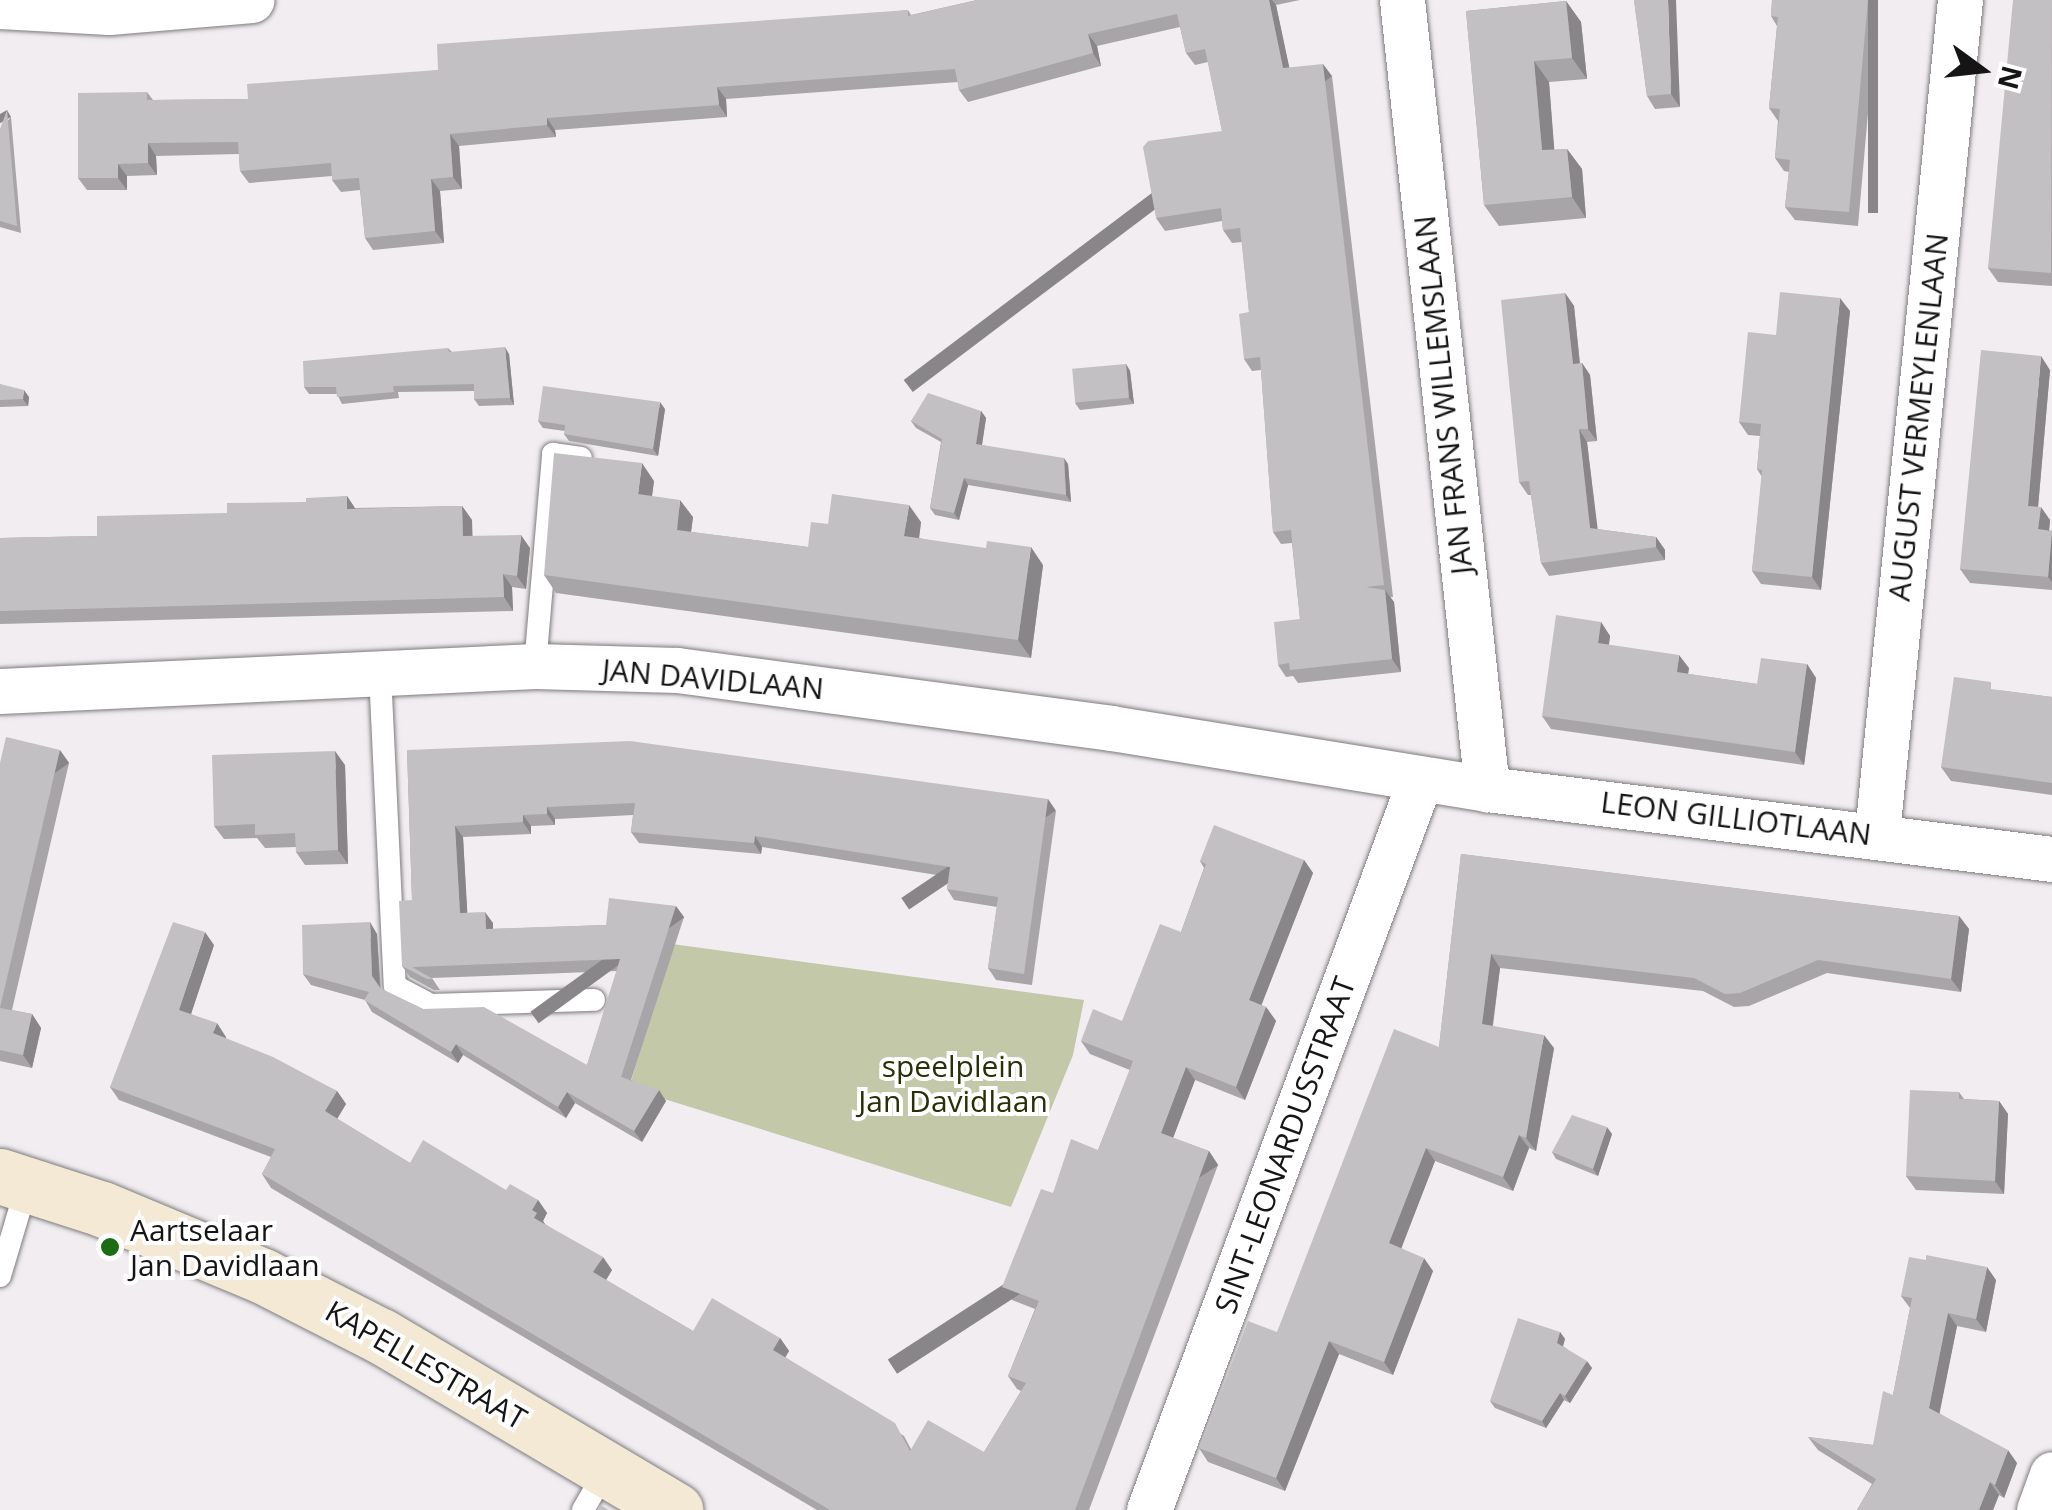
<!DOCTYPE html>
<style>
body{margin:0}
#map{position:relative;width:2052px;height:1510px;overflow:hidden;background:#f1edf1;font-family:"Open Sans",sans-serif}
div>[style]{position:absolute}
.green>*{inset:0;background:#c2c8a8}
.roads{filter:drop-shadow(0 0 2px #7e7b7e) drop-shadow(0 0 2px #7e7b7e)}
.lane>*{height:22px;margin:-11px;padding:0 11px;transform-origin:11px;border-radius:11px;background:#fff}
.street>*{height:45px;margin:-22.5px;padding:0 22.5px;transform-origin:22.5px;border-radius:22.5px;background:#fff}
.secondary>*{height:55px;margin:-27.5px;padding:0 27.5px;transform-origin:27.5px;border-radius:27.5px;background:#f4e9d4}
.wall>*{inset:0;background:#a8a5a8}
.shaded-wall>*{inset:0;background:#888688;transform-origin:0 0}
.building>*{inset:0;background:#c3c0c3;transform-origin:0 0}
.dots>*{width:28px;height:28px;translate:-50% -50%;box-sizing:border-box;border:5px solid #fff;border-radius:50%}
span{translate:-50% -50%;white-space:nowrap;text-align:center;line-height:1.15;-webkit-text-stroke:8px #fff;paint-order:stroke}
.street-label{font-size:30px;color:#161516}
.park-label{font-size:30px;color:#2a2f05}
.poi-label{font-size:30px;color:#161516}
.left{translate:0 -50%;text-align:left}
.north{position:absolute;left:1932px;top:20px;width:100px;height:100px;-webkit-text-stroke:8px #fff;paint-order:stroke;rotate:105deg;font-size:28px;font-weight:700;line-height:40px;text-align:center;color:#161516}
.north::after{content:'';display:block;margin:auto;width:35px;height:45px;background:#161516;clip-path:polygon(50% 0,100% 100%,50% 72%,0 100%)}
</style>
<div id="map">
<div class="green">
<i style="clip-path:polygon(672px 944px,1084px 1000px,1073px 1055px,1011px 1207px,629px 1088px)"></i>
</div>
<div class="roads">
<div class="lane">
<i style="left:535px;top:666px;width:213px;rotate:-85.1deg"></i>
<i style="left:553px;top:454px;width:28px;rotate:8deg"></i>
<i style="left:380px;top:673px;width:313px;rotate:87.3deg"></i>
<i style="left:395px;top:986px;width:41px;rotate:27.8deg"></i>
<i style="left:431px;top:1005px;width:163px;rotate:-1.8deg"></i>
<i style="left:0;top:1276px;width:95px;rotate:-73.5deg"></i>
<i style="left:583px;top:1510px;width:46px;rotate:-60.1deg"></i>
</div>
<div class="street">
<i style="left:1402px;top:0;width:794px;rotate:83.85deg"></i>
<i style="left:0;top:6px;width:109px;rotate:3.2deg"></i>
<i style="left:109px;top:12px;width:143px;rotate:-4.8deg"></i>
<i style="left:0;top:691px;width:536px;rotate:-2.68deg"></i>
<i style="left:535px;top:666px;width:142px;rotate:1.6deg"></i>
<i style="left:677px;top:670px;width:438px;rotate:7.6deg"></i>
<i style="left:1111px;top:728px;width:381px;rotate:9.2deg"></i>
<i style="left:1487px;top:789px;width:569px;rotate:7.06deg"></i>
<i style="left:1877px;top:834px;width:838px;rotate:-84.32deg"></i>
<i style="left:1149px;top:1510px;width:779px;rotate:-69.63deg"></i>
<i style="left:2039px;top:1510px;width:38px;rotate:-70deg"></i>
</div>
<div class="secondary">
<i style="left:0;top:1176px;width:107px;rotate:17.9deg"></i>
<i style="left:102px;top:1209px;width:174px;rotate:22.6deg"></i>
<i style="left:263px;top:1276px;width:132px;rotate:27deg"></i>
<i style="left:381px;top:1336px;width:342px;rotate:30.6deg"></i>
</div>
</div>
<div class="wall">
<i style="clip-path:polygon(977px 0,1300px 0,1276px 5px,1289px 68px,1332px 76px,1393px 597px,1390px 597px,1394px 602px,1401px 672px,1298px 683px,1293px 676px,1286px 677px,1278px 665px,1300px 619px,1292px 543px,1281px 544px,1273px 532px,1261px 370px,1252px 371px,1244px 359px,1249px 312px,1242px 242px,1232px 243px,1223px 230px,1222px 221px,1165px 231px,1156px 218px,1222px 131px,1208px 62px,1195px 65px,1186px 53px,1180px 27px,1097px 46px,1101px 66px,968px 102px,959px 90px,958px 82px,726px 99px,727px 117px,555px 130px,556px 137px,459px 146px,462px 189px,440px 191px,444px 243px,373px 250px,365px 238px,360px 190px,341px 192px,332px 180px,332px 176px,249px 183px,240px 171px,239px 154px,156px 156px,157px 175px,127px 176px,127px 190px,87px 190px,78px 178px,147px 92px,153px 100px,248px 99px,438px 70px,908px 10px,911px 15px)"></i>
<i style="clip-path:polygon(1634px 0,1680px 107px,1655px 109px,1647px 96px)"></i>
<i style="clip-path:polygon(1772px 0,1878px 0,1858px 226px,1795px 220px,1785px 207px,1789px 172px,1784px 171px,1775px 158px,1778px 121px,1769px 108px,1777px 26px,1771px 16px)"></i>
<i style="clip-path:polygon(2052px 0,2052px 286px,1998px 282px,1988px 268px)"></i>
<i style="clip-path:polygon(1566px 1px,1581px 22px,1587px 79px,1549px 82px,1554px 150px,1567px 149px,1582px 169px,1586px 218px,1499px 226px,1484px 205px,1466px 11px)"></i>
<i style="clip-path:polygon(11px 117px,21px 233px,0 227px,0 129px)"></i>
<i style="clip-path:polygon(1565px 293px,1574px 306px,1580px 363px,1582px 363px,1590px 375px,1597px 441px,1587px 442px,1597px 529px,1656px 537px,1665px 550px,1665px 560px,1549px 576px,1541px 563px,1531px 495px,1528px 495px,1519px 482px)"></i>
<i style="clip-path:polygon(1850px 311px,1821px 590px,1761px 584px,1752px 571px,1762px 477px,1757px 469px,1760px 436px,1748px 435px,1739px 422px)"></i>
<i style="clip-path:polygon(448px 348px,452px 352px,509px 354px,514px 405px,479px 406px,474px 399px,474px 391px,398px 392px,399px 398px,342px 404px,337px 394px,309px 394px,304px 387px)"></i>
<i style="clip-path:polygon(1126px 364px,1130px 371px,1134px 404px,1080px 410px,1075px 403px)"></i>
<i style="clip-path:polygon(2050px 370px,2038px 507px,2050px 520px,2049px 530px,2052px 531px,2052px 590px,1970px 583px,1960px 569px)"></i>
<i style="clip-path:polygon(0 384px,29px 397px,28px 406px,0 407px)"></i>
<i style="clip-path:polygon(665px 409px,658px 456px,569px 441px,564px 434px,565px 431px,543px 428px,538px 421px)"></i>
<i style="clip-path:polygon(981px 411px,986px 418px,982px 445px,1068px 464px,1071px 502px,968px 485px,959px 520px,935px 515px,930px 508px,941px 442px,916px 428px,911px 421px)"></i>
<i style="clip-path:polygon(654px 481px,652px 496px,693px 517px,691px 532px,808px 547px,828px 524px,921px 522px,919px 538px,1043px 565px,1031px 658px,556px 593px,544px 575px)"></i>
<i style="clip-path:polygon(347px 496px,355px 508px,462px 506px,472px 520px,472px 536px,530px 548px,526px 589px,512px 587px,513px 611px,0 624px,0 538px,97px 536px,227px 513px)"></i>
<i style="clip-path:polygon(1601px 622px,1610px 636px,1609px 645px,1689px 668px,1688px 674px,1757px 684px,1807px 664px,1816px 678px,1804px 765px,1551px 729px,1542px 716px)"></i>
<i style="clip-path:polygon(1997px 690px,2052px 697px,2052px 795px,1951px 781px,1941px 767px)"></i>
<i style="clip-path:polygon(407px 750px,1056px 811px,1032px 985px,996px 980px,988px 968px,997px 907px,954px 900px,947px 889px,949px 877px,762px 847px,761px 854px,639px 843px,631px 832px,633px 815px,555px 819px,555px 825px,531px 826px,531px 834px,463px 837px,467px 913px,493px 923px,493px 929px,606px 925px,684px 917px,631px 1080px,666px 1101px,642px 1142px,575px 1103px,566px 1118px,463px 1055px,458px 1063px,372px 1012px,365px 1000px,311px 985px,303px 974px,377px 934px,381px 989px,423px 1009px,587px 1065px,617px 971px,432px 978px,440px 990px,434px 990px,410px 977px,402px 966px,412px 900px)"></i>
<i style="clip-path:polygon(0 763px,69px 763px,12px 1010px,32px 1014px,41px 1028px,32px 1068px,0 1061px)"></i>
<i style="clip-path:polygon(345px 765px,348px 864px,305px 865px,296px 852px,296px 847px,265px 848px,257px 838px,224px 839px,214px 826px)"></i>
<i style="clip-path:polygon(1461px 854px,1959px 916px,1969px 929px,1961px 992px,1827px 973px,1749px 1006px,1734px 1007px,1703px 991px,1500px 968px,1493px 1026px,1554px 1048px,1536px 1151px,1529px 1148px,1513px 1191px,1435px 1161px,1401px 1248px,1433px 1271px,1393px 1375px,1339px 1354px,1285px 1491px,1208px 1462px,1199px 1448px,1277px 1332px,1439px 1047px)"></i>
<i style="clip-path:polygon(1304px 860px,1313px 873px,1261px 1005px,1266px 1007px,1276px 1021px,1245px 1100px,1195px 1080px,1173px 1138px,1209px 1151px,1218px 1165px,1089px 1510px,817px 1510px,271px 1188px,262px 1174px,271px 1157px,119px 1100px,110px 1087px,214px 945px,191px 1014px,226px 1037px,225px 1038px,337px 1091px,346px 1104px,337px 1119px,410px 1163px,538px 1200px,547px 1213px,543px 1221px,545px 1224px,612px 1270px,606px 1280px,693px 1331px,780px 1338px,789px 1351px,785px 1357px,904px 1436px,911px 1449px,984px 1452px,1021px 1391px,1017px 1389px,1008px 1376px,1035px 1309px,1012px 1300px,1002px 1287px,1053px 1193px,1098px 1150px,1130px 1070px,1090px 1054px,1081px 1041px,1122px 1021px,1181px 932px,1204px 868px,1200px 861px)"></i>
<i style="clip-path:polygon(1959px 1092px,1964px 1099px,1999px 1101px,2008px 1114px,2004px 1194px,1916px 1190px,1906px 1176px)"></i>
<i style="clip-path:polygon(1612px 1134px,1598px 1176px,1556px 1159px,1552px 1152px)"></i>
<i style="clip-path:polygon(1996px 1280px,1986px 1332px,1957px 1326px,1939px 1413px,2017px 1463px,2004px 1498px,1999px 1495px,1993px 1510px,1857px 1510px,1872px 1484px,1818px 1450px,1808px 1437px,1873px 1445px,1893px 1395px,1910px 1308px,1901px 1296px)"></i>
<i style="clip-path:polygon(1560px 1332px,1565px 1339px,1563px 1346px,1592px 1368px,1570px 1403px,1564px 1400px,1546px 1428px,1495px 1408px,1490px 1401px)"></i>
</div>
<div class="shaded-wall">
<i style="clip-path:polygon(1269px 0,1272px 0,1276px 5px,1292px 80px,1283px 68px)"></i>
<i style="clip-path:polygon(1668px 0,1676px 0,1680px 107px,1671px 94px)"></i>
<i style="left:1868px;top:0;width:10px;height:213px"></i>
<i style="clip-path:polygon(1566px 1px,1581px 22px,1587px 79px,1572px 58px)"></i>
<i style="clip-path:polygon(1088px 34px,1097px 46px,1101px 66px,1093px 53px)"></i>
<i style="clip-path:polygon(1534px 61px,1549px 82px,1556px 171px,1542px 150px)"></i>
<i style="left:1323px;top:64px;width:15px;height:525px;rotate:53deg"></i>
<i style="clip-path:polygon(717px 87px,726px 99px,727px 117px,719px 105px)"></i>
<i style="left:7px;top:110px;width:8px;height:116px;rotate:60deg"></i>
<i style="clip-path:polygon(547px 118px,555px 130px,556px 137px,547px 125px)"></i>
<i style="clip-path:polygon(450px 134px,459px 146px,462px 189px,453px 177px)"></i>
<i style="clip-path:polygon(148px 143px,156px 156px,157px 175px,148px 163px)"></i>
<i style="clip-path:polygon(1567px 149px,1582px 169px,1586px 218px,1572px 197px)"></i>
<i style="clip-path:polygon(118px 164px,127px 176px,127px 190px,118px 178px)"></i>
<i style="clip-path:polygon(431px 179px,440px 191px,444px 243px,435px 231px)"></i>
<i style="clip-path:polygon(1565px 293px,1574px 306px,1581px 376px,1573px 364px)"></i>
<i style="clip-path:polygon(1840px 298px,1850px 311px,1821px 590px,1812px 577px)"></i>
<i style="clip-path:polygon(505px 347px,509px 354px,514px 405px,510px 398px)"></i>
<i style="clip-path:polygon(2041px 356px,2050px 370px,2037px 519px,2028px 506px)"></i>
<i style="clip-path:polygon(1582px 363px,1590px 375px,1597px 441px,1588px 429px)"></i>
<i style="clip-path:polygon(1126px 364px,1130px 371px,1134px 404px,1129px 398px)"></i>
<i style="clip-path:polygon(24px 390px,29px 397px,28px 406px,23px 399px)"></i>
<i style="clip-path:polygon(660px 402px,665px 409px,658px 456px,653px 449px)"></i>
<i style="clip-path:polygon(981px 411px,986px 418px,981px 451px,976px 444px)"></i>
<i style="clip-path:polygon(1579px 429px,1587px 442px,1599px 540px,1590px 528px)"></i>
<i style="clip-path:polygon(1064px 458px,1068px 464px,1071px 502px,1066px 495px)"></i>
<i style="clip-path:polygon(642px 463px,654px 481px,650px 511px,638px 494px)"></i>
<i style="clip-path:polygon(964px 478px,968px 485px,959px 520px,954px 513px)"></i>
<i style="clip-path:polygon(347px 496px,356px 510px,347px 509px)"></i>
<i style="clip-path:polygon(680px 500px,693px 517px,689px 547px,677px 530px)"></i>
<i style="clip-path:polygon(909px 505px,921px 522px,917px 554px,904px 536px)"></i>
<i style="clip-path:polygon(462px 506px,472px 520px,473px 550px,463px 536px)"></i>
<i style="clip-path:polygon(2041px 507px,2050px 520px,2048px 543px,2038px 529px)"></i>
<i style="clip-path:polygon(2052px 531px,2052px 582px,2048px 577px)"></i>
<i style="clip-path:polygon(521px 535px,530px 548px,526px 589px,517px 576px)"></i>
<i style="clip-path:polygon(1656px 537px,1665px 550px,1665px 560px,1656px 547px)"></i>
<i style="clip-path:polygon(1031px 547px,1043px 565px,1031px 658px,1018px 640px)"></i>
<i style="clip-path:polygon(503px 574px,512px 587px,513px 611px,504px 597px)"></i>
<i style="clip-path:polygon(1385px 590px,1394px 602px,1401px 672px,1392px 659px)"></i>
<i style="clip-path:polygon(1601px 622px,1610px 636px,1607px 656px,1598px 643px)"></i>
<i style="clip-path:polygon(1679px 655px,1689px 668px,1686px 686px,1677px 672px)"></i>
<i style="clip-path:polygon(1807px 664px,1816px 678px,1804px 765px,1795px 752px)"></i>
<i style="left:60px;top:750px;width:16px;height:265px;rotate:55deg"></i>
<i style="clip-path:polygon(335px 751px,345px 765px,348px 864px,338px 850px)"></i>
<i style="left:1048px;top:799px;width:14px;height:177px;rotate:56deg"></i>
<i style="clip-path:polygon(547px 807px,555px 819px,555px 825px,547px 814px)"></i>
<i style="clip-path:polygon(523px 815px,531px 826px,531px 834px,523px 822px)"></i>
<i style="clip-path:polygon(455px 826px,463px 837px,468px 924px,460px 913px)"></i>
<i style="clip-path:polygon(755px 836px,762px 847px,761px 854px,754px 843px)"></i>
<i style="clip-path:polygon(1304px 860px,1313px 873px,1258px 1014px,1249px 1000px)"></i>
<i style="left:676px;top:906px;width:14px;height:180px;rotate:54deg"></i>
<i style="clip-path:polygon(485px 912px,493px 923px,493px 940px,486px 929px)"></i>
<i style="clip-path:polygon(1959px 916px,1969px 929px,1961px 992px,1951px 979px)"></i>
<i style="clip-path:polygon(370px 922px,377px 934px,380px 987px,372px 976px)"></i>
<i style="clip-path:polygon(205px 932px,214px 945px,188px 1023px,179px 1010px)"></i>
<i style="clip-path:polygon(1491px 954px,1500px 968px,1491px 1037px,1482px 1024px)"></i>
<i style="clip-path:polygon(1266px 1007px,1276px 1021px,1245px 1100px,1236px 1087px)"></i>
<i style="clip-path:polygon(32px 1014px,41px 1028px,32px 1068px,23px 1055px)"></i>
<i style="clip-path:polygon(217px 1023px,226px 1037px,222px 1046px,213px 1033px)"></i>
<i style="clip-path:polygon(1544px 1035px,1554px 1048px,1536px 1151px,1526px 1138px)"></i>
<i style="clip-path:polygon(456px 1044px,463px 1055px,458px 1063px,451px 1052px)"></i>
<i style="clip-path:polygon(1186px 1067px,1195px 1080px,1170px 1146px,1161px 1133px)"></i>
<i style="clip-path:polygon(659px 1090px,666px 1101px,642px 1142px,634px 1131px)"></i>
<i style="clip-path:polygon(337px 1091px,346px 1104px,334px 1124px,325px 1111px)"></i>
<i style="clip-path:polygon(567px 1092px,575px 1103px,566px 1118px,558px 1107px)"></i>
<i style="clip-path:polygon(1999px 1101px,2008px 1114px,2004px 1194px,1995px 1181px)"></i>
<i style="clip-path:polygon(1607px 1127px,1612px 1134px,1598px 1176px,1593px 1169px)"></i>
<i style="clip-path:polygon(1519px 1135px,1529px 1148px,1513px 1191px,1503px 1177px)"></i>
<i style="clip-path:polygon(1426px 1148px,1435px 1161px,1398px 1257px,1389px 1243px)"></i>
<i style="left:1209px;top:1151px;width:17px;height:383px;rotate:57deg"></i>
<i style="clip-path:polygon(538px 1200px,547px 1213px,543px 1221px,546px 1226px,534px 1218px,532px 1210px)"></i>
<i style="clip-path:polygon(603px 1257px,612px 1270px,603px 1285px,593px 1272px)"></i>
<i style="clip-path:polygon(1424px 1258px,1433px 1271px,1393px 1375px,1384px 1362px)"></i>
<i style="clip-path:polygon(1987px 1267px,1996px 1280px,1986px 1332px,1976px 1319px)"></i>
<i style="clip-path:polygon(1948px 1313px,1957px 1326px,1938px 1421px,1929px 1408px)"></i>
<i style="clip-path:polygon(1560px 1332px,1565px 1339px,1562px 1349px,1557px 1343px)"></i>
<i style="clip-path:polygon(780px 1338px,789px 1351px,782px 1363px,773px 1350px)"></i>
<i style="clip-path:polygon(1329px 1341px,1339px 1354px,1285px 1491px,1276px 1478px)"></i>
<i style="clip-path:polygon(1587px 1361px,1592px 1368px,1570px 1403px,1565px 1396px)"></i>
<i style="clip-path:polygon(1560px 1393px,1564px 1400px,1546px 1428px,1542px 1421px)"></i>
<i style="clip-path:polygon(2008px 1450px,2017px 1463px,2004px 1498px,1995px 1485px)"></i>
<i style="clip-path:polygon(1990px 1482px,1999px 1495px,1993px 1510px,1979px 1510px)"></i>
</div>
<div class="building">
<i style="clip-path:polygon(977px 0,1269px 0,1283px 68px,1323px 64px,1384px 585px,1366px 587px,1385px 590px,1392px 659px,1290px 670px,1289px 663px,1278px 665px,1274px 622px,1300px 619px,1291px 530px,1273px 532px,1260px 357px,1244px 359px,1239px 314px,1249px 312px,1240px 228px,1223px 230px,1221px 208px,1156px 218px,1143px 147px,1148px 141px,1222px 131px,1205px 49px,1186px 53px,1177px 14px,1088px 34px,1093px 53px,959px 90px,955px 69px,717px 87px,719px 105px,547px 118px,547px 125px,450px 134px,453px 177px,431px 179px,435px 231px,365px 238px,359px 178px,332px 180px,331px 163px,240px 171px,238px 142px,148px 143px,148px 163px,118px 164px,118px 178px,78px 178px,78px 93px,147px 92px,147px 100px,248px 99px,247px 84px,438px 70px,437px 44px,908px 10px,908px 16px)"></i>
<i style="clip-path:polygon(1634px 0,1668px 0,1671px 94px,1647px 96px)"></i>
<i style="clip-path:polygon(1772px 0,1868px 0,1849px 212px,1785px 207px,1790px 160px,1775px 158px,1780px 109px,1769px 108px,1778px 17px,1771px 16px)"></i>
<i style="clip-path:polygon(2013px 0,2052px 0,2051px 273px,1988px 268px)"></i>
<i style="clip-path:polygon(1566px 1px,1572px 58px,1534px 61px,1542px 150px,1567px 149px,1572px 197px,1484px 205px,1466px 11px)"></i>
<i style="clip-path:polygon(7px 110px,17px 226px,0 221px,0 129px)"></i>
<i style="clip-path:polygon(1780px 292px,1840px 298px,1812px 577px,1752px 571px,1762px 470px,1757px 469px,1761px 424px,1739px 422px,1748px 332px,1776px 335px)"></i>
<i style="clip-path:polygon(1565px 293px,1573px 364px,1582px 363px,1588px 429px,1579px 429px,1590px 528px,1656px 537px,1656px 547px,1541px 563px,1529px 481px,1519px 482px,1501px 300px)"></i>
<i style="clip-path:polygon(505px 347px,510px 398px,474px 399px,474px 384px,393px 386px,394px 392px,337px 397px,336px 387px,304px 387px,303px 361px,448px 348px,449px 352px)"></i>
<i style="clip-path:polygon(1981px 350px,2041px 356px,2028px 506px,2041px 507px,2038px 529px,2052px 531px,2048px 577px,1960px 569px)"></i>
<i style="left:1126px;top:364px;width:34px;height:54px;rotate:85deg"></i>
<i style="clip-path:polygon(0 384px,24px 390px,23px 399px,0 400px)"></i>
<i style="clip-path:polygon(543px 386px,660px 402px,653px 449px,564px 434px,565px 425px,538px 421px)"></i>
<i style="clip-path:polygon(928px 393px,981px 411px,976px 444px,1064px 458px,1066px 495px,964px 478px,954px 513px,930px 508px,942px 439px,911px 421px)"></i>
<i style="clip-path:polygon(554px 453px,642px 463px,638px 494px,680px 500px,677px 530px,808px 547px,811px 522px,828px 524px,832px 494px,909px 505px,904px 536px,986px 548px,987px 541px,1031px 547px,1018px 640px,544px 575px)"></i>
<i style="clip-path:polygon(347px 496px,347px 509px,462px 506px,463px 536px,521px 535px,517px 576px,503px 574px,504px 597px,0 611px,0 538px,97px 536px,97px 516px,227px 513px,227px 503px,306px 502px,306px 498px)"></i>
<i style="clip-path:polygon(1556px 615px,1601px 622px,1598px 643px,1679px 655px,1677px 672px,1757px 684px,1761px 658px,1807px 664px,1795px 752px,1542px 716px)"></i>
<i style="clip-path:polygon(1954px 677px,1991px 682px,1991px 689px,2052px 697px,2052px 783px,1941px 767px)"></i>
<i style="clip-path:polygon(6px 737px,60px 750px,0 1008px,32px 1014px,23px 1055px,0 1050px,0 763px)"></i>
<i style="clip-path:polygon(630px 741px,1048px 799px,1024px 974px,988px 968px,998px 897px,947px 889px,950px 867px,755px 836px,754px 843px,631px 832px,635px 803px,547px 807px,547px 814px,523px 815px,523px 822px,455px 826px,460px 913px,485px 912px,486px 929px,606px 925px,609px 898px,676px 906px,621px 1077px,659px 1090px,634px 1131px,567px 1092px,558px 1107px,456px 1044px,451px 1052px,364px 1000px,369px 992px,303px 974px,302px 925px,370px 922px,372px 976px,380px 988px,423px 1009px,484px 1007px,587px 1065px,620px 959px,412px 967px,433px 979px,427px 979px,402px 966px,399px 901px,412px 900px,407px 750px)"></i>
<i style="clip-path:polygon(335px 751px,338px 850px,296px 852px,295px 833px,255px 835px,255px 824px,214px 826px,212px 755px)"></i>
<i style="clip-path:polygon(1214px 825px,1304px 860px,1249px 1000px,1266px 1007px,1236px 1087px,1186px 1067px,1161px 1133px,1209px 1151px,1075px 1510px,830px 1510px,262px 1174px,275px 1149px,110px 1087px,173px 922px,205px 932px,179px 1010px,217px 1023px,213px 1033px,273px 1057px,337px 1091px,325px 1111px,410px 1163px,423px 1140px,506px 1190px,510px 1184px,538px 1200px,532px 1210px,537px 1213px,534px 1218px,603px 1257px,593px 1272px,693px 1331px,712px 1298px,780px 1338px,773px 1350px,895px 1423px,910px 1451px,928px 1420px,984px 1452px,1026px 1383px,1008px 1376px,1039px 1301px,1002px 1287px,1041px 1189px,1053px 1193px,1071px 1139px,1098px 1150px,1133px 1061px,1081px 1041px,1093px 1009px,1122px 1021px,1160px 924px,1181px 932px,1206px 864px,1200px 861px)"></i>
<i style="clip-path:polygon(1461px 854px,1959px 916px,1951px 979px,1818px 960px,1740px 993px,1725px 994px,1694px 978px,1491px 954px,1482px 1024px,1544px 1035px,1526px 1138px,1519px 1135px,1503px 1177px,1426px 1148px,1389px 1243px,1424px 1258px,1384px 1362px,1329px 1341px,1276px 1478px,1199px 1448px,1248px 1321px,1277px 1332px,1394px 1029px,1439px 1047px)"></i>
<i style="clip-path:polygon(1910px 1090px,1959px 1092px,1959px 1099px,1999px 1101px,1995px 1181px,1906px 1176px)"></i>
<i style="clip-path:polygon(1572px 1115px,1607px 1127px,1593px 1169px,1552px 1152px)"></i>
<i style="clip-path:polygon(1926px 1255px,1987px 1267px,1976px 1319px,1948px 1313px,1929px 1408px,2008px 1450px,1995px 1485px,1990px 1482px,1979px 1510px,1857px 1510px,1876px 1479px,1808px 1437px,1873px 1445px,1883px 1391px,1893px 1395px,1912px 1298px,1901px 1296px,1909px 1257px,1926px 1260px)"></i>
<i style="clip-path:polygon(1518px 1318px,1560px 1332px,1557px 1343px,1587px 1361px,1565px 1396px,1560px 1393px,1542px 1421px,1490px 1401px)"></i>
<i style="clip-path:polygon(600px 1505px,609px 1510px,597px 1510px)"></i>
</div>
<div class="dots">
<i style="left:110px;top:1247px;background:#1b6c12"></i>
</div>
<div class="street-label">
<span style="left:1443px;top:395px;rotate:-96deg">JAN FRANS WILLEMSLAAN</span>
<span style="left:1918px;top:417px;rotate:-84deg">AUGUST VERMEYLENLAAN</span>
<span style="left:713px;top:679px;rotate:5deg">JAN DAVIDLAAN</span>
<span style="left:1736px;top:818px;rotate:7deg">LEON GILLIOTLAAN</span>
<span style="left:1285px;top:1145px;rotate:-70deg">SINT-LEONARDUSSTRAAT</span>
<span style="left:426px;top:1365px;rotate:30deg">KAPELLESTRAAT</span>
</div>
<div class="park-label">
<span style="left:953px;top:1083px">speelplein<br>Jan Davidlaan</span>
</div>
<div class="poi-label">
<span class="left" style="left:130px;top:1247px">Aartselaar<br>Jan Davidlaan</span>
</div>
<div class="north">N</div>
</div>
